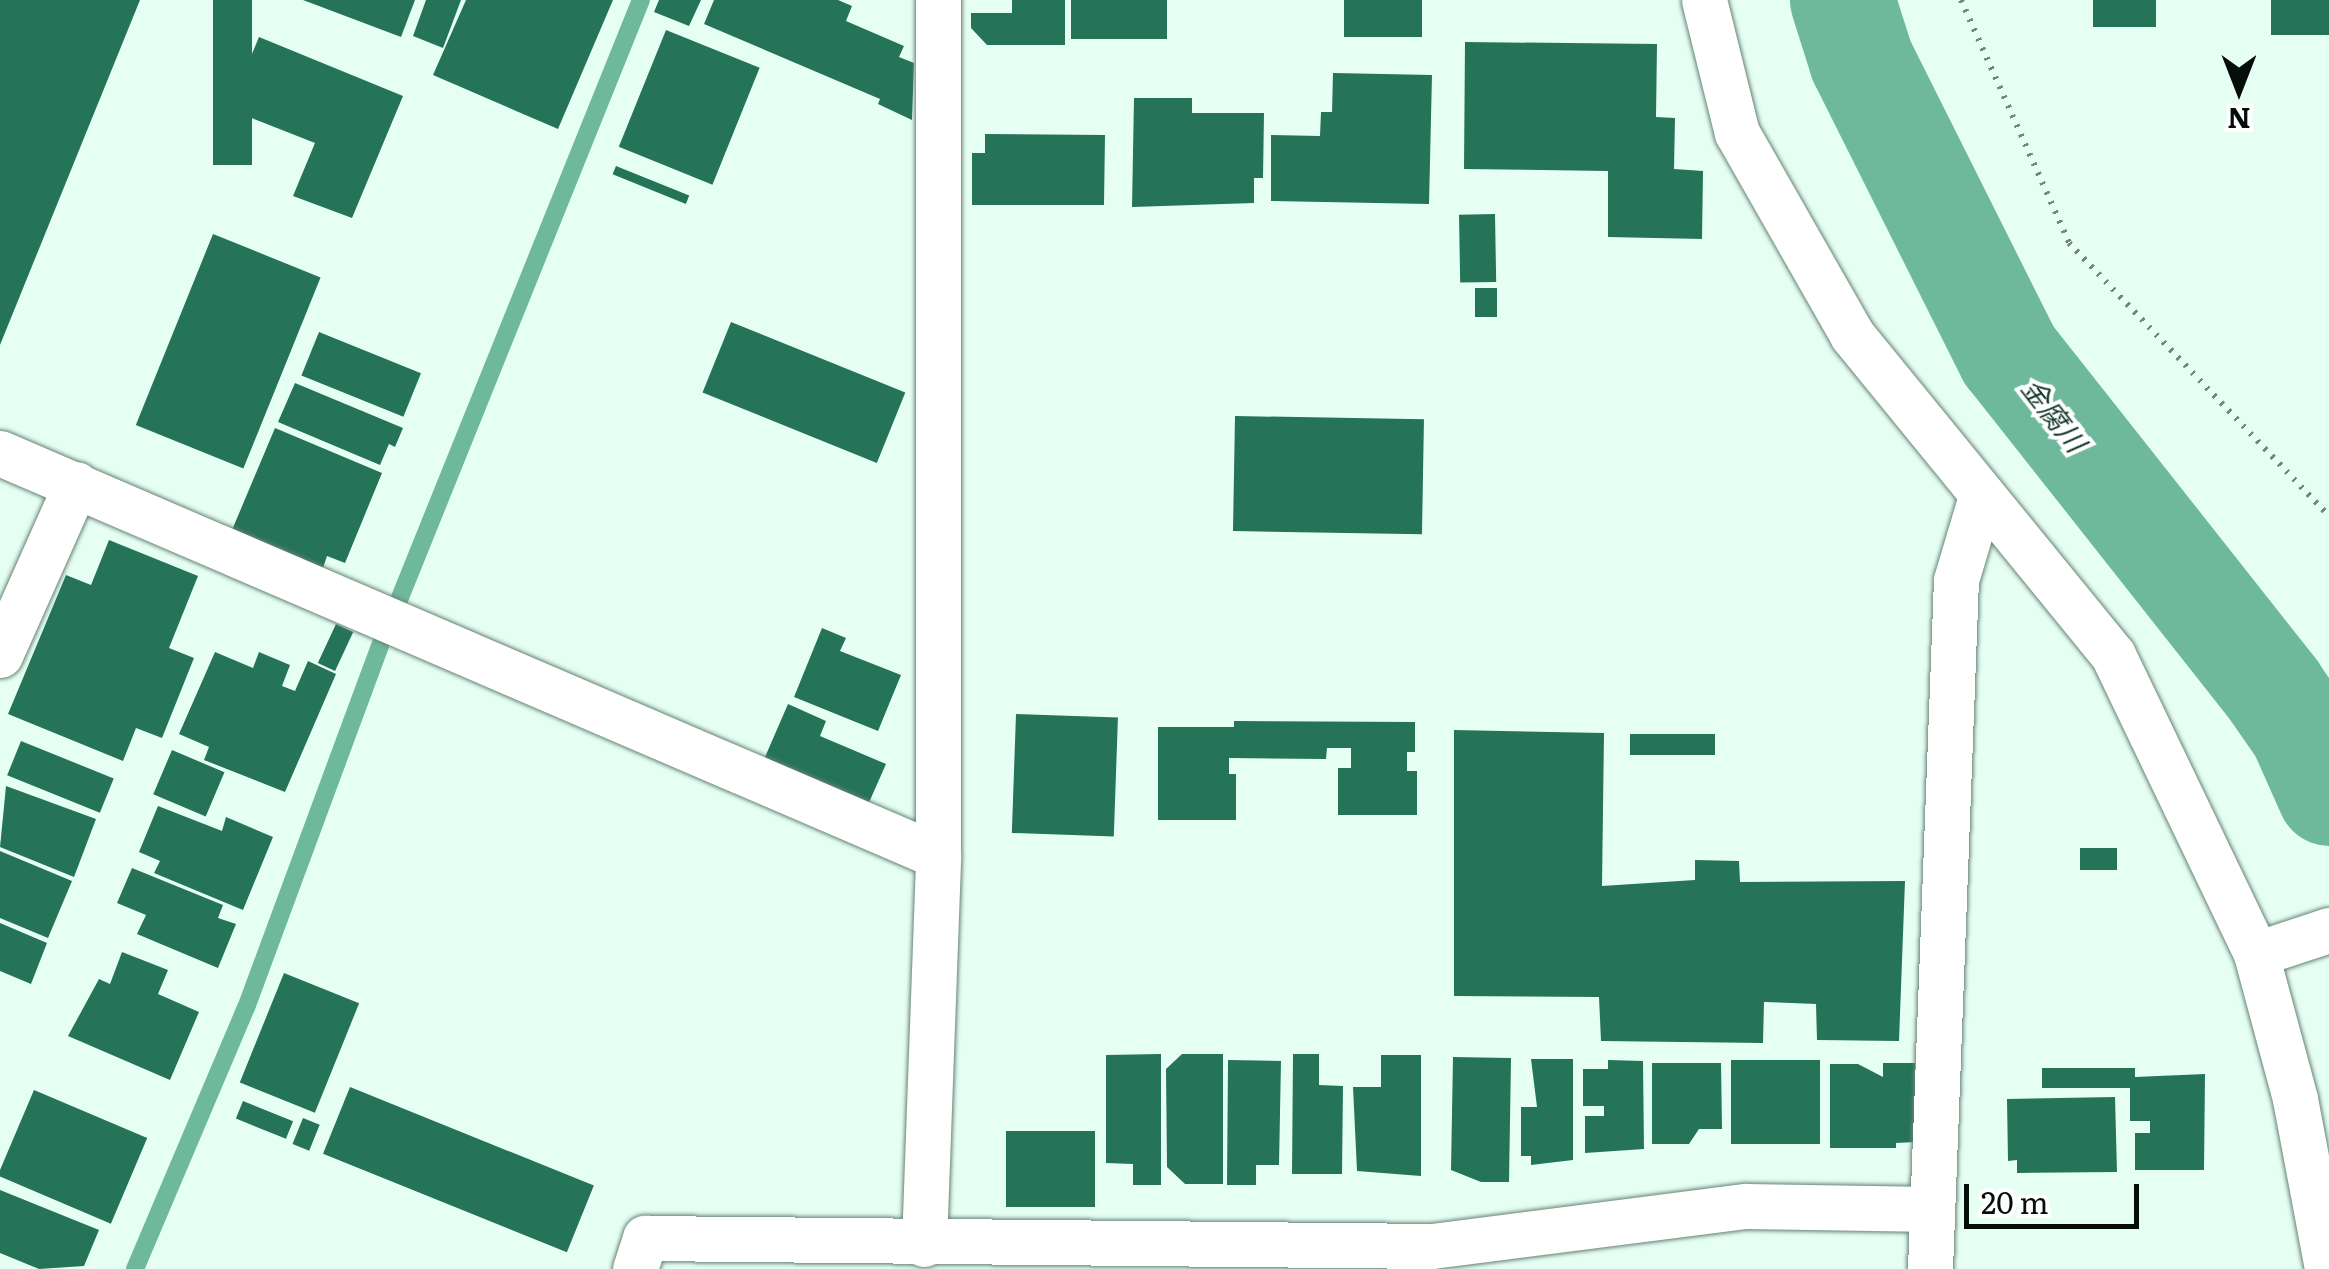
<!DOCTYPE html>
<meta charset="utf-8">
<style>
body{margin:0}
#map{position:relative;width:2329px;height:1269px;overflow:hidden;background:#e6fff3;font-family:Literata,"Noto Sans JP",serif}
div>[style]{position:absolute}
.stream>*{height:18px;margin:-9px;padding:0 9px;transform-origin:9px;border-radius:9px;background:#6eb99b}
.river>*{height:105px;margin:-52.5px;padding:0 52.5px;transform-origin:52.5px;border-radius:52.5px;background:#6eb99b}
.building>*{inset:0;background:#257358;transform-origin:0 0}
.path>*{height:6px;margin-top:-3px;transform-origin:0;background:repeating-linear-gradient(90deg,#75867e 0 2.5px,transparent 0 10.5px)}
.roads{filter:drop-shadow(0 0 2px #668376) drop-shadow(0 0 2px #668376)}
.street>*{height:45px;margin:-22.5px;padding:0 22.5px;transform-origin:22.5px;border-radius:22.5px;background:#fff}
span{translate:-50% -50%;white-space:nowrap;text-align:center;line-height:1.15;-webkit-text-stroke:8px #fff;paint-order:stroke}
.water-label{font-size:28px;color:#133629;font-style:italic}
.north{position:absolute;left:2189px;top:40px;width:100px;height:100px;-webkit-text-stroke:8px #fff;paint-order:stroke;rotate:180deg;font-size:28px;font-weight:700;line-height:40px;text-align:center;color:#050e0a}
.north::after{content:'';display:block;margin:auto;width:35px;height:45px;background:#050e0a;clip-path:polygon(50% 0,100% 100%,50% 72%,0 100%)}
.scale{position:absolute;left:1964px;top:1184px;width:175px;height:45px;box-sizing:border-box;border:5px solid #050e0a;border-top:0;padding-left:12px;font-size:30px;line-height:35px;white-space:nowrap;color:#050e0a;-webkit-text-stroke:8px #fff;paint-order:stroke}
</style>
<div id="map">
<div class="stream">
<i style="left:397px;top:605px;width:652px;rotate:-68.04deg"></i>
<i style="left:135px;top:1269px;width:284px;rotate:-67deg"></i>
<i style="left:246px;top:1008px;width:387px;rotate:-69.7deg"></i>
</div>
<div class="river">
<i style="left:1842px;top:0;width:63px;rotate:72.4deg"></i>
<i style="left:1861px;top:60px;width:330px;rotate:63.4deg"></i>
<i style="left:2009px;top:355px;width:428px;rotate:51.7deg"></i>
<i style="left:2274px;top:691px;width:47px;rotate:55.3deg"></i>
<i style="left:2301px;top:730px;width:69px;rotate:66deg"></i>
</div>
<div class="building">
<i style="clip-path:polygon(0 0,140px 0,0 345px)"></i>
<i style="left:213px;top:0;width:39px;height:165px"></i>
<i style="clip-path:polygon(303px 0,415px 0,401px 37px)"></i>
<i style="clip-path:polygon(426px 0,461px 0,443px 48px,413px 36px)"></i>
<i style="clip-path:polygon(466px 0,613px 0,558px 129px,433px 75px)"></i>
<i style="clip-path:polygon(659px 0,701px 0,689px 26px,654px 12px)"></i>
<i style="clip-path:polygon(714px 0,838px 0,852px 6px,846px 21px,904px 46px,899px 57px,914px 63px,912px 120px,878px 104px,880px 99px,704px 24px)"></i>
<i style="clip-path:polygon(1012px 0,1065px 0,1065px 45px,987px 45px,971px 28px,971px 13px,1012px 13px)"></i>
<i style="left:1071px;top:0;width:96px;height:39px"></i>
<i style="left:1344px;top:0;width:78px;height:37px"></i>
<i style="left:2093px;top:0;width:63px;height:27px"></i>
<i style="left:2271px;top:0;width:58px;height:35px"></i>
<i style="left:666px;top:30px;width:101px;height:126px;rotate:22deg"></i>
<i style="clip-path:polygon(259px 37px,403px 96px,352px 218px,293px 196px,315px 143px,229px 109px)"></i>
<i style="clip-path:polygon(1465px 42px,1657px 44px,1656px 117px,1675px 118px,1674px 169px,1703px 171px,1702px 239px,1608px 237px,1608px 171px,1464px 169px)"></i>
<i style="clip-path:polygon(1333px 73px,1432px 75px,1429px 204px,1271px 201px,1271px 135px,1320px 136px,1321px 112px,1332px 112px)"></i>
<i style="clip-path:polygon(1134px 98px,1192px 98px,1192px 113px,1264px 113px,1263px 178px,1254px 178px,1254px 203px,1132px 207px)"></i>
<i style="clip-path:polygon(985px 134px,1105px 135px,1104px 205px,972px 205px,972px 153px,985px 153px)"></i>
<i style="left:616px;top:166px;width:79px;height:9px;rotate:22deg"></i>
<i style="left:1495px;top:214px;width:68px;height:36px;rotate:89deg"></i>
<i style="left:213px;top:234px;width:116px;height:206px;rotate:22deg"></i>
<i style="left:1475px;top:288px;width:22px;height:29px"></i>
<i style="left:731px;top:322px;width:188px;height:76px;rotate:22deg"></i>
<i style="left:319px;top:332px;width:110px;height:47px;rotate:22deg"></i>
<i style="clip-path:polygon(295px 383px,403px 428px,395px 447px,389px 444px,380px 465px,278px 422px)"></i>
<i style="left:1235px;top:416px;width:189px;height:115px;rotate:1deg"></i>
<i style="clip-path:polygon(275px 428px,382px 473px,345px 563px,327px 556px,323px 568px,232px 530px)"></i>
<i style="clip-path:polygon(109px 540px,198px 576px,169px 648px,194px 658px,162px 738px,136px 728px,123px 761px,8px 714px,66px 575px,91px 585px)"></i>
<i style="left:336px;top:624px;width:19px;height:43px;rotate:25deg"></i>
<i style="clip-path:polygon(822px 628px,846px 638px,840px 651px,901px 675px,878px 731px,794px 697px)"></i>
<i style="clip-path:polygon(215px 652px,253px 668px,259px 652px,290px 665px,282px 686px,295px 691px,308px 661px,336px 674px,285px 792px,204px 760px,209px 747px,179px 734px)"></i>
<i style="clip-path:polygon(788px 704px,826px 721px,820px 736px,886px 764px,867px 807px,762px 764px)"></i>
<i style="left:1016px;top:714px;width:102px;height:119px;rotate:2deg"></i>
<i style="clip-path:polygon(1234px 721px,1415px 722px,1415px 752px,1407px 752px,1407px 771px,1417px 771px,1417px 815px,1338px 815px,1338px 768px,1351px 768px,1351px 748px,1327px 748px,1326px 759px,1229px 758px,1229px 774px,1236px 774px,1236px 820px,1158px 820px,1158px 727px,1234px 727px)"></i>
<i style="clip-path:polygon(1454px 730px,1604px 733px,1602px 886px,1695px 880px,1695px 860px,1739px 861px,1740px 882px,1905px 881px,1899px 1041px,1817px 1040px,1816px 1004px,1764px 1002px,1763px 1043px,1601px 1041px,1599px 997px,1454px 996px)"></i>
<i style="left:1630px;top:734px;width:85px;height:21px"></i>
<i style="left:21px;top:741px;width:100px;height:37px;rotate:22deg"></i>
<i style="left:172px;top:750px;width:57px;height:48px;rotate:23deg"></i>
<i style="clip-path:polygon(6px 786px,96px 819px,74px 877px,0 847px)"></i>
<i style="clip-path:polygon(158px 806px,222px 831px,226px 817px,273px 837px,243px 910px,154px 873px,160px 861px,139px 852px)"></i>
<i style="left:2117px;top:848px;width:22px;height:37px;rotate:90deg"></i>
<i style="clip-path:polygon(0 851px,72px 881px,48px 938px,0 918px)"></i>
<i style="clip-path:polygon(132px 868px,223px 905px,218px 918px,236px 924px,218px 968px,137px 934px,146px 915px,117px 903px)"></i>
<i style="clip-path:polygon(0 923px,47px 943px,31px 984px,0 971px)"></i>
<i style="clip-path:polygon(122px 952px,168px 970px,158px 994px,199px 1012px,170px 1080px,68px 1036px,99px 979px,110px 984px)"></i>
<i style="left:284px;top:973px;width:81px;height:118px;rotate:22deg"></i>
<i style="clip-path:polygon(1161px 1054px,1161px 1185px,1133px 1185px,1133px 1164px,1106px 1163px,1106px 1055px)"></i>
<i style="clip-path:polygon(1182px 1054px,1223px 1054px,1223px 1184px,1185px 1184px,1167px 1167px,1166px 1069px)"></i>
<i style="clip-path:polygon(1293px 1054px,1319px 1054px,1319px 1085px,1343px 1086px,1342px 1174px,1292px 1174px)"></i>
<i style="clip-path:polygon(1381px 1055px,1421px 1055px,1421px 1176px,1357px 1171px,1353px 1087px,1381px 1087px)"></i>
<i style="clip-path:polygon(1453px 1057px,1511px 1058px,1509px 1182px,1481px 1182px,1451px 1170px)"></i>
<i style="clip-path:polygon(1531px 1059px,1573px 1059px,1573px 1160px,1531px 1165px,1531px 1156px,1521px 1156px,1521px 1107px,1537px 1107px)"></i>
<i style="clip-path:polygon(1228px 1060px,1281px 1061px,1279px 1165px,1256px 1165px,1256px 1185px,1227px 1185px)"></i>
<i style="clip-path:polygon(1608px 1060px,1643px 1061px,1644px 1149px,1585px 1153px,1585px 1116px,1604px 1116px,1604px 1106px,1583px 1106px,1583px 1069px,1608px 1069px)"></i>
<i style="left:1731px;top:1060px;width:89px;height:84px"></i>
<i style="clip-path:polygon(1652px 1063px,1721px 1063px,1722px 1129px,1699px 1129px,1689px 1144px,1652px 1144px)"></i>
<i style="clip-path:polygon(1883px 1063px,1915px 1063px,1915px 1142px,1896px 1143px,1896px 1148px,1830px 1148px,1830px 1064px,1858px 1064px,1883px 1077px)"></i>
<i style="clip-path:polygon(2042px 1068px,2135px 1068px,2135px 1077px,2205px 1074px,2204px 1170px,2135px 1170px,2135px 1133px,2150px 1133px,2150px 1121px,2130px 1121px,2130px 1088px,2042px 1088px)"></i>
<i style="left:350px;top:1087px;width:263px;height:72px;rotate:22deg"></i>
<i style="left:34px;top:1090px;width:123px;height:93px;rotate:23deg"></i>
<i style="clip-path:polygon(2115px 1097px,2117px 1172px,2017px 1173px,2017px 1160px,2008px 1161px,2007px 1099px)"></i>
<i style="left:243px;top:1101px;width:54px;height:19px;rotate:22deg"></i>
<i style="left:303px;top:1118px;width:18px;height:28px;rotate:22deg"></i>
<i style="left:1006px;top:1131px;width:89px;height:76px"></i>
<i style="clip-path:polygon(0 1190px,99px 1230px,84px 1266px,39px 1269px,0 1253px)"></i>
</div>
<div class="path">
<i style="left:1961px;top:0;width:266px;rotate:66deg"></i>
<i style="left:2069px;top:243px;width:377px;rotate:46.4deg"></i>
</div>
<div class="roads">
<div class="street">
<i style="left:1704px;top:0;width:137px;rotate:76.1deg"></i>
<i style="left:1737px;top:133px;width:232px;rotate:60.3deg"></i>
<i style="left:1852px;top:335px;width:413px;rotate:50.8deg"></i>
<i style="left:2113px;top:655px;width:331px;rotate:64.4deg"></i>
<i style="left:2256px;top:954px;width:150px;rotate:74.9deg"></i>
<i style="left:2295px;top:1099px;width:173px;rotate:79.3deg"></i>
<i style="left:0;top:453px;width:1021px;rotate:23.25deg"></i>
<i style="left:0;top:655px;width:187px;rotate:-66deg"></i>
<i style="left:2256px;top:954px;width:77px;rotate:-18.2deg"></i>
<i style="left:924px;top:1244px;width:388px;rotate:-87.9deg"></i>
<i style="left:938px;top:856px;width:856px;rotate:-90deg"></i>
<i style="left:635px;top:1269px;width:33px;rotate:-72deg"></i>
<i style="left:645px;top:1238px;width:787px;rotate:0.58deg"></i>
<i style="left:1432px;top:1246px;width:316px;rotate:-7.3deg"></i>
<i style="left:1745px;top:1206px;width:185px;rotate:0.9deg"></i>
<i style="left:1930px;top:1269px;width:689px;rotate:-87.84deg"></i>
<i style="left:1956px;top:580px;width:88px;rotate:-73.4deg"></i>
</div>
</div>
<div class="water-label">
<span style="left:2055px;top:414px;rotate:52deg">金腐川</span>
</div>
<div class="north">N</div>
<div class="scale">20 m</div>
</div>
